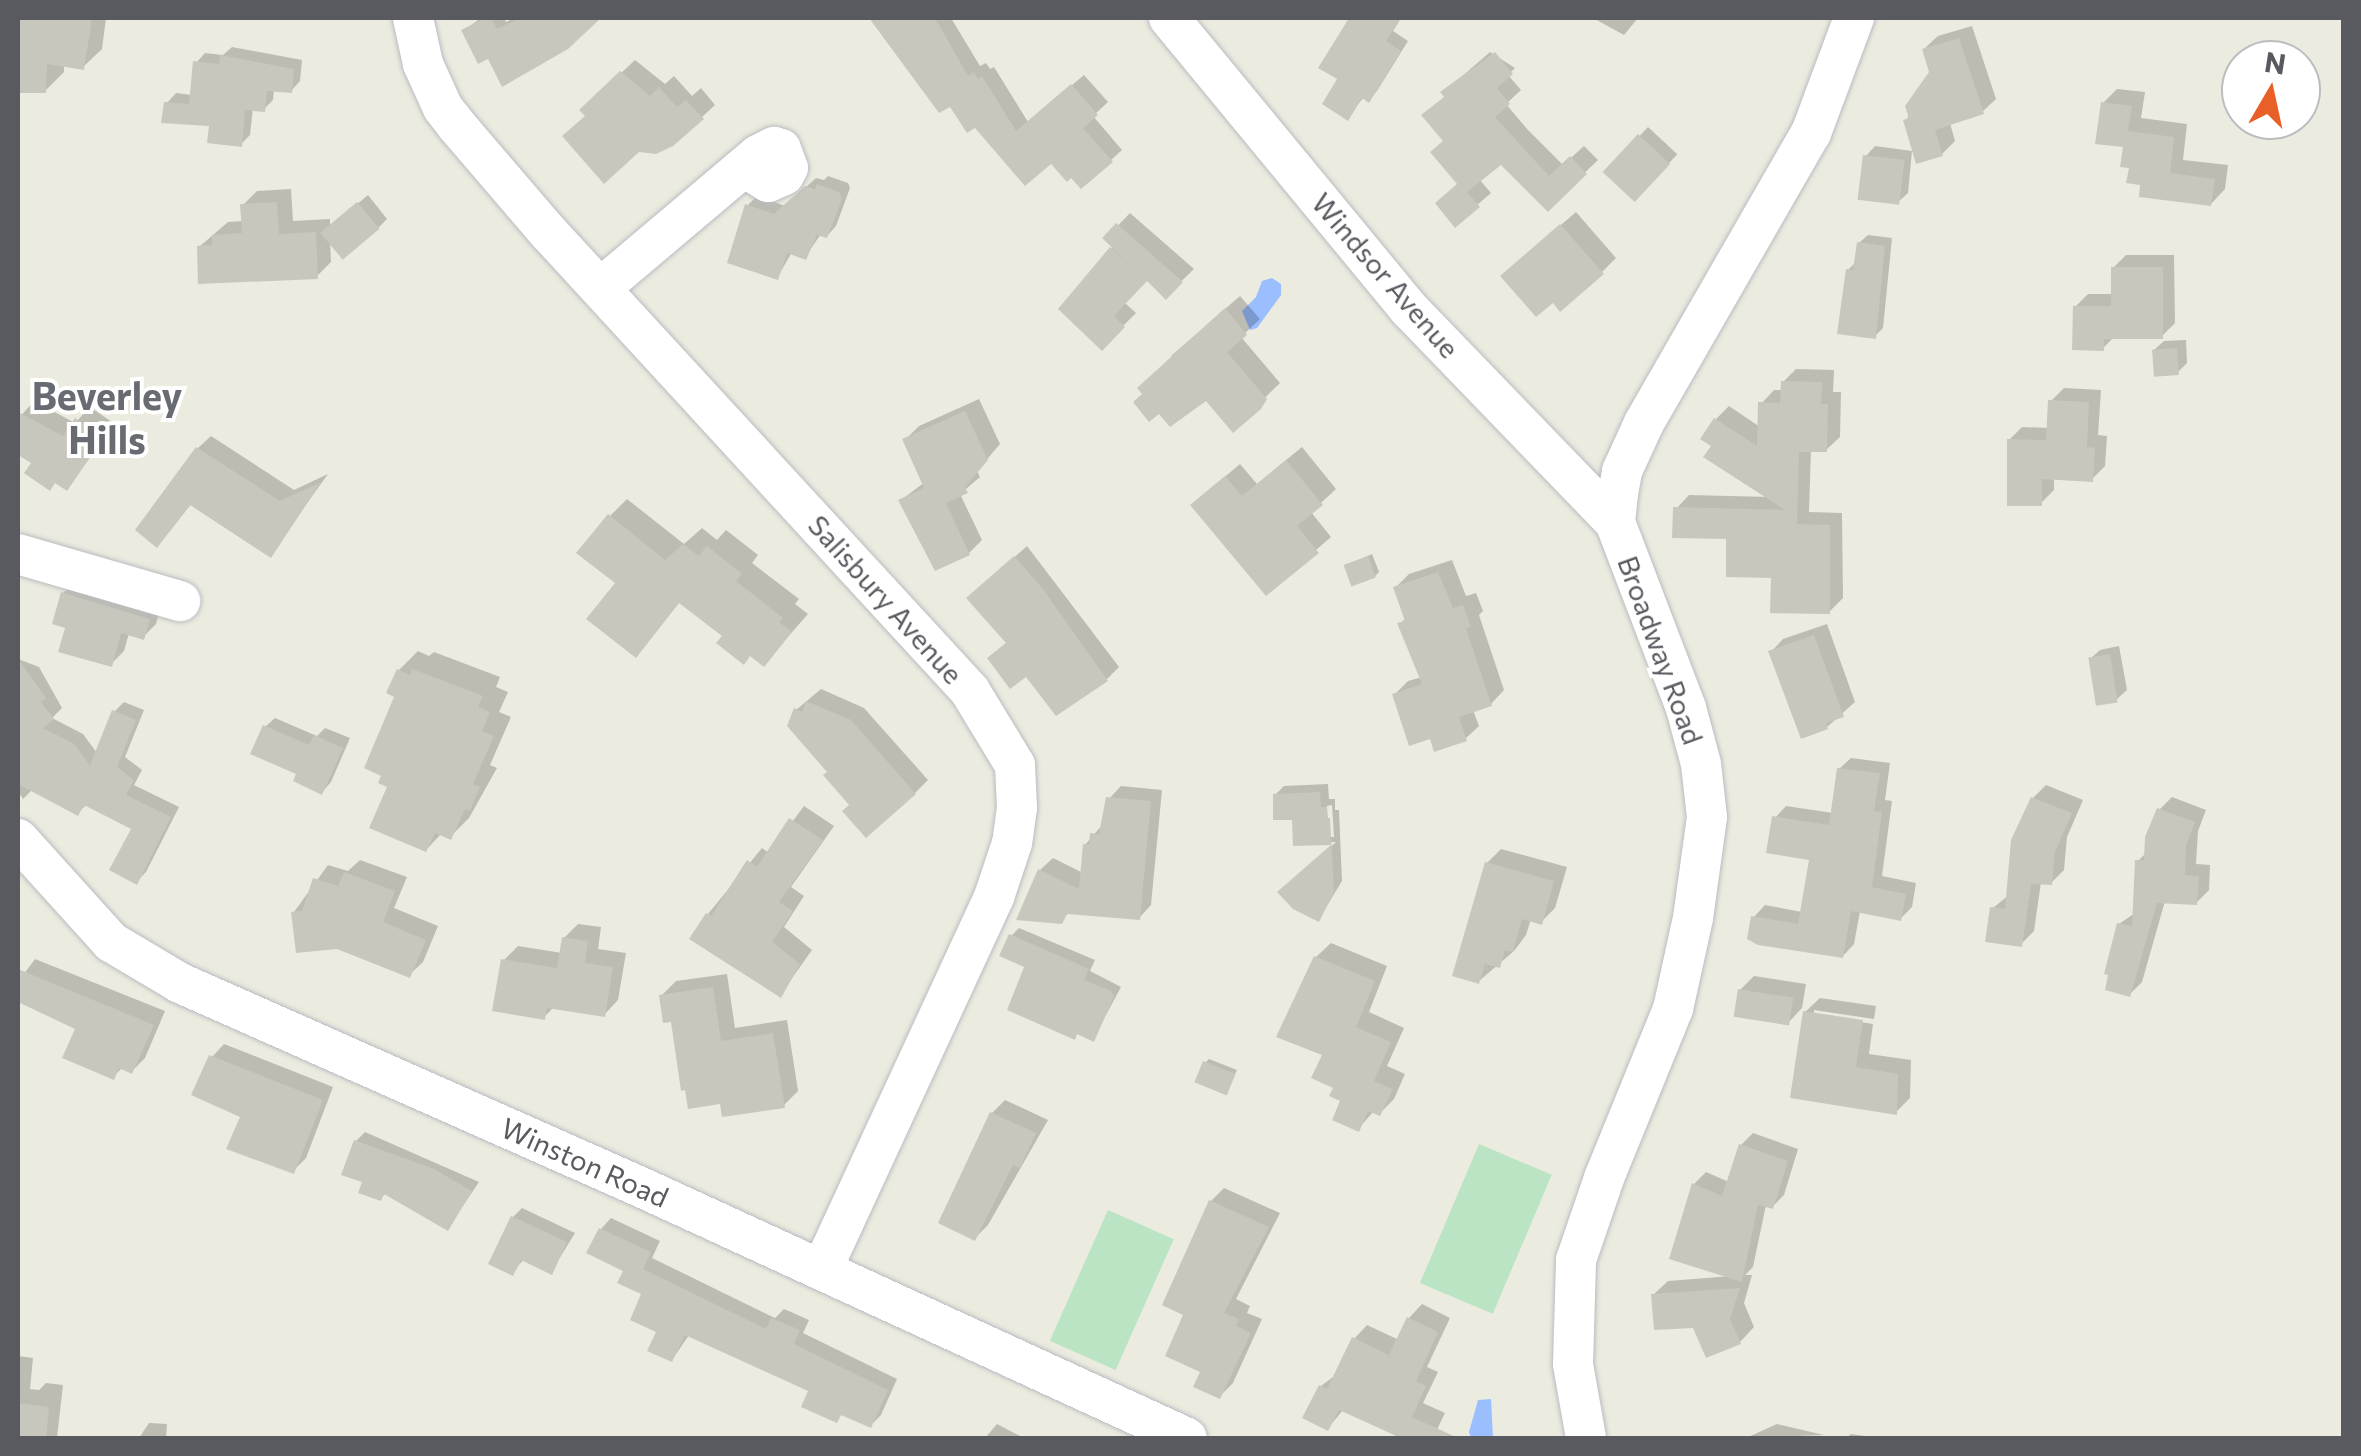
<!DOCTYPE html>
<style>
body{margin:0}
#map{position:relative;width:2361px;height:1456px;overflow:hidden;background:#ebebdf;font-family:Commissioner,sans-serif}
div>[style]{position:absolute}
.green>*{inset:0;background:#bae4c3;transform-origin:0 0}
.water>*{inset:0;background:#9bbeff}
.shadow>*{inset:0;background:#0003;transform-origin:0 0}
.building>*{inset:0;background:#c8c7be;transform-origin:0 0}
.roads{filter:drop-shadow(0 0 2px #babbc1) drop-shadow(0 0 2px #babbc1)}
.minor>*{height:40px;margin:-20px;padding:0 20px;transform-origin:20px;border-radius:20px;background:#fff}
span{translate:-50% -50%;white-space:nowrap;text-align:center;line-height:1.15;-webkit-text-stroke:8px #fff;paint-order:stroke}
.street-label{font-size:28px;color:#585a60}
.district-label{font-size:38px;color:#696b72;font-weight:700}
.frame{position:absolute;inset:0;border:20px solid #585a60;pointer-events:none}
.north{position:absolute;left:2221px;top:40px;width:100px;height:100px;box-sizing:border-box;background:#fff;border:2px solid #bcbdbf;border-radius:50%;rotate:9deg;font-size:28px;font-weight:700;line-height:40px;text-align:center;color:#585a60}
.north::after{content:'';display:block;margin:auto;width:35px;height:45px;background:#e86028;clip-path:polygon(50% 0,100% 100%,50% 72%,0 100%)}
</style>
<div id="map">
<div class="green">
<i style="left:1479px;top:1144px;width:79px;height:151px;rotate:23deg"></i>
<i style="left:1108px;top:1210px;width:72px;height:143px;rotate:24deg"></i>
</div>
<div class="water">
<i style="clip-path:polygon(1272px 278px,1281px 284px,1281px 295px,1257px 328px,1250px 330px,1242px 311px,1256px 297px,1262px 281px)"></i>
<i style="clip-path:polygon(1491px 1399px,1493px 1438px,1471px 1438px,1469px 1432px,1478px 1400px)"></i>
</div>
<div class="shadow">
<i style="clip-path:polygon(18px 18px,106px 18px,102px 49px,83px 67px,64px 64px,64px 72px,46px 90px,18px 89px)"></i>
<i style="clip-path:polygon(481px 18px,504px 18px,506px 22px,515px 18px,598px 18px,566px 47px,489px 55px,464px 30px)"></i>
<i style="clip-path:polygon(890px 18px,951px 18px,980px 66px,986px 63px,990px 69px,994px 67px,1028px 122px,1084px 75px,1108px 102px,1093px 116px,1122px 150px,1111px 160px,1052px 161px,975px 125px,881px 26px)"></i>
<i style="clip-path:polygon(1353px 18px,1401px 18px,1393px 31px,1408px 41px,1377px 91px,1368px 100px,1364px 97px,1348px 117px,1341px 78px,1321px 67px)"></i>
<i style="clip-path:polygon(1593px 18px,1638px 18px,1624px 35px)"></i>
<i style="clip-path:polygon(1972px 26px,1996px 99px,1982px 112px,1950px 123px,1955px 141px,1942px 154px,1906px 121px,1931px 72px,1924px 49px,1938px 36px)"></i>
<i style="clip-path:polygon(232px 47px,302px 60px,300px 81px,291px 91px,274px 89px,273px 100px,264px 109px,253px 108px,250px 135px,241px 144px,212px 123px,167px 103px,176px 93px,192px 95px,196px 63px,205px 53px,223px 55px)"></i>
<i style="clip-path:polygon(1490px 52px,1515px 68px,1508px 75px,1521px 90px,1506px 104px,1527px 129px,1563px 165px,1584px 146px,1598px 160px,1548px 208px,1501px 161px,1479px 179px,1491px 193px,1455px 224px,1460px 183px,1445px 140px,1444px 92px)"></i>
<i style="clip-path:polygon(635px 60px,665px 84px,674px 76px,692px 96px,701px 88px,715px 105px,702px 117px,587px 116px,582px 110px)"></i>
<i style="clip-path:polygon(2117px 89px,2145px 92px,2141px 118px,2187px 124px,2183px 160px,2228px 165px,2225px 189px,2211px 204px,2143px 182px,2103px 103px)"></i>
<i style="left:1648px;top:127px;width:40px;height:61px;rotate:43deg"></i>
<i style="clip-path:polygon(1875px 146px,1912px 151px,1908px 193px,1898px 202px,1866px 156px)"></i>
<i style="clip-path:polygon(828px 176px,848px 183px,850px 188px,836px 226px,827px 236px,821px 234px,805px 257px,792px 252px,777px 278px,748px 205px,757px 196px,785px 206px,816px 178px,824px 180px)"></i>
<i style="clip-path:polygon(291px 189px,293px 221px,330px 219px,330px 227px,368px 195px,387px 219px,378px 228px,330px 239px,331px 262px,317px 276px,199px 247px,228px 222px,244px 221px,243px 205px,257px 191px)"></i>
<i style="clip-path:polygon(1576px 212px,1616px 258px,1602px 272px,1553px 300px,1518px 262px)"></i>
<i style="clip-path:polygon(1130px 213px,1194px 269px,1166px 296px,1147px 278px,1124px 302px,1136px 313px,1102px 347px,1062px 309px,1114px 246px,1106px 238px)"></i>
<i style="clip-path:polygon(1868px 235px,1892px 238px,1883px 328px,1875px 336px,1848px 270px,1857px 261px,1859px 243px)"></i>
<i style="clip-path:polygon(2126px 255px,2174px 255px,2175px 323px,2162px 336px,2115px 336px,2103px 348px,2075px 307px,2088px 294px,2113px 294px,2113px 268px)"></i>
<i style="clip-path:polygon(1240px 296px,1260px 319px,1241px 337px,1280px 383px,1233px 429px,1171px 356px)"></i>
<i style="clip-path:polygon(2186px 340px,2187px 363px,2178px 372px,2154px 350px,2164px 341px)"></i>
<i style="clip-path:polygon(1796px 369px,1834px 370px,1833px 392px,1841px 392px,1840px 437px,1826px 450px,1811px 450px,1809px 512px,1842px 513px,1843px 598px,1829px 612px,1773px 575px,1729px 537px,1676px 509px,1689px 495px,1770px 497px,1714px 445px,1716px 419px,1729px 406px,1760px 427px,1761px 404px,1774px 390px,1783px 390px,1783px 382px)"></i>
<i style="clip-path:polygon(2064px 388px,2101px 390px,2098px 435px,2107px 436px,2105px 466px,2092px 479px,2054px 477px,2054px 490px,2041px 503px,2009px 440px,2022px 427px,2049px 428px,2051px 401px)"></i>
<i style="clip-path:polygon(979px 399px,1000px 444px,977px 471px,980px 477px,960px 494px,982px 540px,969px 553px,901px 500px,925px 482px,905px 440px,919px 426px)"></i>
<i style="clip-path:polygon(34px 401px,75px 423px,90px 407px,115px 424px,67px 488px,18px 452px,18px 419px)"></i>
<i style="clip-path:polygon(211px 436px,294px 490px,328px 474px,270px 555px,192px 503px,169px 532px,198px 448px)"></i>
<i style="clip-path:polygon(1302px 447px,1336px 489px,1311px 512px,1331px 537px,1266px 593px,1208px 491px,1240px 464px,1257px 484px)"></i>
<i style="clip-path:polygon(627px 499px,684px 544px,702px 528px,717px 540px,726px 530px,758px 555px,752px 563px,799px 599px,795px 604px,808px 614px,764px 664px,681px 601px,636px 654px,618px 583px,610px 516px)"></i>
<i style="clip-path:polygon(1027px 546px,1119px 667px,1107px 679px,1027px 673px,990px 658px,1008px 641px,982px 586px)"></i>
<i style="clip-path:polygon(1372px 554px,1379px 572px,1375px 576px,1347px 565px)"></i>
<i style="clip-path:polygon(1452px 560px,1466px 596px,1476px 593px,1483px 611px,1479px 615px,1504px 690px,1491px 704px,1473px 710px,1479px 726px,1465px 739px,1431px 736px,1394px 695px,1408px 681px,1422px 677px,1400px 624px,1406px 618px,1396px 587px,1409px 574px)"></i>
<i style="clip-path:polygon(77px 580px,161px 606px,156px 624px,143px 637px,129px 633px,124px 651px,111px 664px,68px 626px,63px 593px)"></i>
<i style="clip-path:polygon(1827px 624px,1855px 702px,1827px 727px,1771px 652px,1783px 639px)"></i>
<i style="clip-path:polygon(2119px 646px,2127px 690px,2117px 699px,2090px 659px,2100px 650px)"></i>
<i style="clip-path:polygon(418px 651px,429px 656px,434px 652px,500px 677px,496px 687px,508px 692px,499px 712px,511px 717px,490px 765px,497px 768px,469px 818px,450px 837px,441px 834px,426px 850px,390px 786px,399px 670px)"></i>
<i style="clip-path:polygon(18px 659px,39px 667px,62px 708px,52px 718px,83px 734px,97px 753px,114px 712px,124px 702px,144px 710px,125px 757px,142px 770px,134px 785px,179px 807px,146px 872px,136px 882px,134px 828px,87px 804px,78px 813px,33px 789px,23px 799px,18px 791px,18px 760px,24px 755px,18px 746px)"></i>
<i style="clip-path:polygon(821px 689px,864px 708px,928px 780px,915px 793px,852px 804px,796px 710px)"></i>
<i style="clip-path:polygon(275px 718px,317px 736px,325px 728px,350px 738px,331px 782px,322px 792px,299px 772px,265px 727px)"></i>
<i style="clip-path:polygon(1851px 758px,1890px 763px,1885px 800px,1892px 801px,1882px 876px,1916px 883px,1912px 907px,1900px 919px,1860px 911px,1854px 944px,1843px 956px,1754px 917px,1765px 905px,1802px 912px,1811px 858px,1775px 818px,1786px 806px,1833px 813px,1839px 769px)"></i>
<i style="clip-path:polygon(evenodd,1328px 784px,1329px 799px,1335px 799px,1335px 810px,1339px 810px,1342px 881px,1319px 919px,1290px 883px,1336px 842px,1296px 843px,1295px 817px,1275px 795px,1284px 786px,1328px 784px,1332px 805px,1334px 837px,1329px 837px,1327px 806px,1332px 805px)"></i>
<i style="clip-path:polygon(2046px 785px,2083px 800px,2067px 837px,2064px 870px,2051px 883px,2041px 882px,2034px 931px,2021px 944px,1993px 908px,2009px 895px,2033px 798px)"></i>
<i style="clip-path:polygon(1121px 786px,1162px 790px,1151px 905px,1139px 918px,1070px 911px,1061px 921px,1040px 870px,1053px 858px,1083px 873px,1085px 845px,1103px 824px,1109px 799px)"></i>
<i style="clip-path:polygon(2172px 797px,2206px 810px,2198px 831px,2196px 864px,2210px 865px,2209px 890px,2196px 903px,2165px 901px,2142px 982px,2130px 994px,2119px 924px,2135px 913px,2138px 861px,2147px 852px,2159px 810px)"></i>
<i style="clip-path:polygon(804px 806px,834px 826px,791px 887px,804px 896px,784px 927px,812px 950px,780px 995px,708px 914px,762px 848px,769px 853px)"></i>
<i style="clip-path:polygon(1501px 849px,1567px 867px,1555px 908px,1541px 922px,1531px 919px,1526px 935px,1514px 951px,1479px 981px,1487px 863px)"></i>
<i style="clip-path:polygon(360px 860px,407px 877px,394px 908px,438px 926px,423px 962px,409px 975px,338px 946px,294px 912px,328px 865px,348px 871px)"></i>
<i style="clip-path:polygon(578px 924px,601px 927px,598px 949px,626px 953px,618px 1000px,604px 1015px,554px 1007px,544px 1017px,503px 961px,518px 946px,562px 953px,564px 938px)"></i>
<i style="clip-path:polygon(1019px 928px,1095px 960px,1090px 971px,1121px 987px,1093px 1039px,1079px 1032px,1075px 1037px,1027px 966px,1011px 936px)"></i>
<i style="clip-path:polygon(1331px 943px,1387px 966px,1369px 1012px,1404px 1028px,1387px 1066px,1405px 1074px,1394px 1099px,1380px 1113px,1374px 1111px,1358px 1129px,1325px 1054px,1316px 957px)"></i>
<i style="clip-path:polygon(35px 959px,165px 1011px,145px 1058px,132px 1071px,123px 1067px,113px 1077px,79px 1027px,18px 1000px,18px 982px)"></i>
<i style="clip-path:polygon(727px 974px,735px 1028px,787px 1020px,798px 1091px,784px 1105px,673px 1019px,661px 996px,676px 981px)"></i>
<i style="clip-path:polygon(1754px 976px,1806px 984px,1802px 1008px,1788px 1023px,1740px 990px)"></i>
<i style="clip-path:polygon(1820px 998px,1876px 1006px,1874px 1019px,1814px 1010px,1814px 1015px,1873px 1024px,1869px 1054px,1911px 1060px,1910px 1098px,1896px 1112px,1805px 1012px)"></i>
<i style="clip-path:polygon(224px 1044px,333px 1087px,306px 1158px,293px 1171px,244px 1116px,212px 1057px)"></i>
<i style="clip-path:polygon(1209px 1059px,1237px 1070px,1226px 1092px,1205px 1063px)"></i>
<i style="clip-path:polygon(1005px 1100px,1048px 1120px,988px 1225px,975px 1238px,992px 1113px)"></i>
<i style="clip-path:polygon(365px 1132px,479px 1182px,448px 1228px,386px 1193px,381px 1198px,365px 1181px,356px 1141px)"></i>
<i style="clip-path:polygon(1753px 1133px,1798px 1149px,1784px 1195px,1772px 1207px,1766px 1205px,1753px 1267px,1745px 1275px,1752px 1275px,1744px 1303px,1754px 1327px,1740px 1342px,1694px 1325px,1653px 1295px,1668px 1281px,1732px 1276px,1694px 1184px,1706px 1172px,1729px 1182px,1741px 1145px)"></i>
<i style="clip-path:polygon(1224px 1188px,1280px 1213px,1236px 1299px,1250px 1306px,1247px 1313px,1262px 1319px,1233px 1383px,1220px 1396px,1203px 1371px,1187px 1313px,1211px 1201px)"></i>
<i style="clip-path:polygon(522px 1208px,575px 1233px,551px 1272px,524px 1259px,512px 1273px,513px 1217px)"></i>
<i style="clip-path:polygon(611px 1218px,660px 1241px,652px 1258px,775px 1318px,784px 1309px,809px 1320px,803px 1333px,897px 1379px,881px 1415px,871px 1425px,843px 1413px,837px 1420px,811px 1390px,689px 1335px,672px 1360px,645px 1293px,601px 1229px)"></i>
<i style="clip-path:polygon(1422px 1304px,1450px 1318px,1427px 1367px,1438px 1372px,1423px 1403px,1445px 1413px,1433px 1438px,1400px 1438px,1344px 1409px,1328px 1428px,1321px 1386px,1337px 1374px,1354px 1339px,1367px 1325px,1399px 1340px,1409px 1318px)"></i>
<i style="clip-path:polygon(18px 1356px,33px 1358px,30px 1389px,39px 1390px,46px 1383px,63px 1385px,57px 1438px,18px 1438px)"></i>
<i style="clip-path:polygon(149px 1423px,167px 1424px,166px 1438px,139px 1438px)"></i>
<i style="clip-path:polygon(997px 1424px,1024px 1438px,985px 1438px)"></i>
<i style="clip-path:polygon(1777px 1424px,1824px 1435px,1746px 1438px)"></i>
<i style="clip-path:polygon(1851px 1434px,1879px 1438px,1846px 1438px)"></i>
</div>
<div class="building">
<i style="clip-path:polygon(18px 18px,92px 18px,84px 70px,47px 64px,46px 93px,18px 93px)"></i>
<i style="clip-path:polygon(486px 18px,491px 18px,497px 29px,520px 18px,601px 18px,568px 49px,502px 87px,488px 59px,478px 64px,461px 30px)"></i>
<i style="clip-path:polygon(869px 18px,935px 18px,968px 76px,974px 72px,978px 79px,982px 76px,1016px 131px,1071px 84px,1098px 115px,1083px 128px,1113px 162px,1081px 189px,1071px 178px,1067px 182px,1051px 164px,1025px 186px,975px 128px,967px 133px,950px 107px,939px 113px)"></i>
<i style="clip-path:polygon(1349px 18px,1400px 18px,1386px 41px,1401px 51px,1369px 103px,1362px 98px,1348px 121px,1322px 104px,1337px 79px,1318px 68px)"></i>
<i style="clip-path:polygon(1959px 38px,1984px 114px,1935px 130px,1943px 156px,1916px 164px,1903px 120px,1909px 118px,1905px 106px,1929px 72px,1922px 49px)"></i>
<i style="clip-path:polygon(1495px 52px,1513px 74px,1497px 88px,1510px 104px,1495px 117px,1549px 176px,1570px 156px,1587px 174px,1548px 212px,1501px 165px,1467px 192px,1480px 207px,1455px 228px,1435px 203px,1457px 184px,1430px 152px,1443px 141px,1421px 115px,1444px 97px,1440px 92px)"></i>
<i style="clip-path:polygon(220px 55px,294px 69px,292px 93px,267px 91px,265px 112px,245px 110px,242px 147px,207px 143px,209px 126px,161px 123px,164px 102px,189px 104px,193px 61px,219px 64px)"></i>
<i style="clip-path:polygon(620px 71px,650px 96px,659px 87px,677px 107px,686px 100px,704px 119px,673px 146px,656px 154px,639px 152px,604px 184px,562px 136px,585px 116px,579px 110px)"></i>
<i style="clip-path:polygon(2101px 102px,2132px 106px,2128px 131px,2174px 137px,2170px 173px,2215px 179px,2211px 206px,2139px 197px,2140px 185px,2126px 183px,2129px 168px,2120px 167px,2123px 147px,2095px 144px)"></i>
<i style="left:1638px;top:134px;width:44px;height:52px;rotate:43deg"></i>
<i style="left:1863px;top:155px;width:42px;height:45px;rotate:7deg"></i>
<i style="clip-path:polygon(817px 184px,839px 192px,842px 199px,827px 238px,817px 235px,806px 260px,787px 253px,778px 280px,727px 263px,745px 204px,774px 214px,805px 186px,815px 189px)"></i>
<i style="clip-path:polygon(277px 202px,279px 234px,316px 232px,318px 279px,198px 284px,197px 246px,212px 245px,212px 235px,242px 233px,240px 204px)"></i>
<i style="left:357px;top:202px;width:35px;height:48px;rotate:50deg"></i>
<i style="clip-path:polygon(1116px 223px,1183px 282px,1166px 300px,1147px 281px,1114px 316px,1125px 327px,1102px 351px,1058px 309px,1110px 247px,1131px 266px,1102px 238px)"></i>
<i style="clip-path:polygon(1560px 224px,1604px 274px,1560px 312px,1553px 303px,1536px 317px,1500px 276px)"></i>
<i style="clip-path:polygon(1857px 242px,1885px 246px,1876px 339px,1837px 334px,1846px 269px,1853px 270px)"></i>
<i style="clip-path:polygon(2111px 267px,2163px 267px,2163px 339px,2104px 339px,2104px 351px,2072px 350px,2073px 306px,2111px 306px)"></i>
<i style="clip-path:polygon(1225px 308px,1247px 335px,1227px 352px,1267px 399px,1261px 409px,1233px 433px,1206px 401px,1170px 427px,1159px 414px,1149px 422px,1133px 402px,1142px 394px,1137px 388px)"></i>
<i style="left:2177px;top:348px;width:27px;height:25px;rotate:86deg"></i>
<i style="clip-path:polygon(1781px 381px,1822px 382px,1821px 404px,1828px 404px,1827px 452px,1799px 452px,1797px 524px,1830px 525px,1830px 614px,1770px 613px,1771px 578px,1726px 577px,1726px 539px,1672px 538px,1673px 507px,1785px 510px,1703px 457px,1711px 446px,1700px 439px,1714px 418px,1757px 446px,1758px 402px,1780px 403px)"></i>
<i style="clip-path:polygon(2048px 400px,2089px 402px,2087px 447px,2095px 448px,2093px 482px,2042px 479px,2042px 506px,2007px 506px,2007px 439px,2046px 440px)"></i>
<i style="clip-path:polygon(965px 411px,988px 460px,965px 487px,968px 493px,946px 503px,970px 555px,935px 571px,898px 500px,924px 488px,902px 439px)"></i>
<i style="clip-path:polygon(18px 412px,63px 436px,75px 418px,104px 437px,67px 491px,55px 483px,50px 491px,24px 473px,31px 463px,18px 455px)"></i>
<i style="clip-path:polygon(196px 447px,280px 501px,321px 482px,271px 558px,190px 505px,157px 548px,135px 530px)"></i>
<i style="clip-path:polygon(1286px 460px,1323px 505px,1297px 526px,1319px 553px,1266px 596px,1190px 505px,1225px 476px,1242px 496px)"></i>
<i style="clip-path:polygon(608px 514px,665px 560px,683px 544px,699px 556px,707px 546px,742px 574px,736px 581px,783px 618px,779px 622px,792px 632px,764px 667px,750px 656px,744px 665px,716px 643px,722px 636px,679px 603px,636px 658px,586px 619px,615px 583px,576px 553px)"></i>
<i style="clip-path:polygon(1014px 556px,1043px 589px,1108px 681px,1056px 716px,1026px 677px,1010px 689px,987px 658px,1006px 643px,966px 598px)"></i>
<i style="left:1368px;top:556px;width:23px;height:26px;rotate:70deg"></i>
<i style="clip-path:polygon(1438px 572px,1453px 608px,1463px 605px,1471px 627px,1466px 628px,1492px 706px,1459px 717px,1467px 741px,1434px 752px,1430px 739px,1409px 746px,1392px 694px,1422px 684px,1397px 623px,1405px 621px,1393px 587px)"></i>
<i style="clip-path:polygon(61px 592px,150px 619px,144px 640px,121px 633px,112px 667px,58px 652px,65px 628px,52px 624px)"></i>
<i style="clip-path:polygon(1814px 635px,1844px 717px,1826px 723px,1828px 729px,1801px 739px,1768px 651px)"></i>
<i style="left:2110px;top:654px;width:49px;height:22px;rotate:81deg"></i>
<i style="clip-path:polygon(18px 659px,46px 698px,41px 702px,54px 719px,43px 728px,73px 743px,90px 765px,112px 710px,136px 720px,117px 767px,134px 780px,126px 795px,171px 817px,137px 885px,109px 870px,131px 829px,84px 805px,78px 816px,18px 784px)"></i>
<i style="clip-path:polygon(397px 669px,410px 675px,412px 669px,483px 696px,478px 707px,490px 712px,482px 731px,494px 736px,473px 784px,480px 787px,470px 811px,465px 809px,451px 840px,435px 833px,426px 852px,369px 828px,387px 787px,378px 783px,381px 776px,364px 768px,394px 697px,386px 693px)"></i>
<i style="clip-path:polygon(806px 701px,851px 720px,916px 794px,866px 838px,842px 811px,849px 805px,823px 775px,827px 772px,787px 726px,794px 708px,802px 712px)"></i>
<i style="clip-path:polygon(263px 725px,309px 745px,314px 735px,343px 748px,322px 795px,293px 781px,296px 774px,250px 754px)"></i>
<i style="clip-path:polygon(1837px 768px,1880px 773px,1874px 811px,1882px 812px,1872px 887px,1906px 894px,1901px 921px,1851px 911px,1843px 958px,1758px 945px,1747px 939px,1751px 916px,1798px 924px,1809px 860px,1766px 853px,1772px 816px,1829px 825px)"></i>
<i style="clip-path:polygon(1320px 792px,1321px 807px,1327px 807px,1327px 818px,1330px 818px,1334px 892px,1319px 922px,1293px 909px,1277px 892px,1331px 845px,1293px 846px,1292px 820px,1273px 820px,1273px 794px)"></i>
<i style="clip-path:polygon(1106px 797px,1151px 801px,1140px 920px,1067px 914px,1062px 924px,1016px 920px,1038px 869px,1079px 889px,1083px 844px,1089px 845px,1090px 833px,1099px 834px)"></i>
<i style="clip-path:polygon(2031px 797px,2072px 813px,2055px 852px,2052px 885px,2031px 884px,2022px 947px,1985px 942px,1990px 907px,2005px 909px,2011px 840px)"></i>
<i style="clip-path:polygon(2157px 808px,2195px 822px,2186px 845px,2185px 875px,2199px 876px,2197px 905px,2157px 903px,2130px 997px,2105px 990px,2108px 975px,2104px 974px,2117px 923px,2132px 926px,2135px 860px,2144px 860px,2145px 837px)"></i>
<i style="clip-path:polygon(789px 818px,823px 840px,779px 902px,793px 911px,772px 942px,800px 964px,781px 998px,689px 939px,706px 913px,711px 916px,747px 860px,757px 867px)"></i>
<i style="clip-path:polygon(1485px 862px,1554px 881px,1542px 925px,1522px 919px,1513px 952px,1505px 950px,1500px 968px,1485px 964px,1479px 984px,1452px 976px)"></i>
<i style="clip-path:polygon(344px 872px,395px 891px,383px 922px,426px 940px,410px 978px,337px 949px,296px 953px,291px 912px,302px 911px,313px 878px,338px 886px)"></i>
<i style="clip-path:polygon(1009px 934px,1089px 969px,1084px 980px,1111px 991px,1114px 996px,1094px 1042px,1077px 1034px,1075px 1040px,1007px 1010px,1024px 967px,999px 956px)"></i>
<i style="clip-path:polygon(562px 937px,588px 941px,585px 963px,613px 967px,605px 1017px,547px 1008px,545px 1020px,492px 1011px,501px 959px,557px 968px)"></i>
<i style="clip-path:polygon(1314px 956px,1375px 981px,1356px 1027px,1391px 1042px,1374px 1081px,1393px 1089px,1380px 1116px,1368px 1111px,1359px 1132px,1332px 1120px,1340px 1101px,1329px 1096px,1333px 1088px,1311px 1078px,1322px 1055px,1276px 1037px)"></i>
<i style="clip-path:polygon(18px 969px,154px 1025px,132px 1074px,119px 1068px,114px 1080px,62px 1058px,75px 1029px,18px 1002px)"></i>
<i style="clip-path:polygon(713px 987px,721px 1041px,773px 1033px,785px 1108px,722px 1117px,720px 1104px,688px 1109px,685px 1090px,681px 1091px,671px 1022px,663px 1023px,659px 995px)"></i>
<i style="left:1738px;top:989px;width:56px;height:28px;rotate:9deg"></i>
<i style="clip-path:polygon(1803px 1011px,1863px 1020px,1856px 1067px,1898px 1074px,1897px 1115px,1790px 1098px)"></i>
<i style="clip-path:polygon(209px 1055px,323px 1100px,294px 1174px,226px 1149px,240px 1117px,191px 1095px)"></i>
<i style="left:1203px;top:1061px;width:35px;height:23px;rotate:22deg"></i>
<i style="clip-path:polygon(990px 1112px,1036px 1133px,1020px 1168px,1013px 1165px,975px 1241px,938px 1223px)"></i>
<i style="clip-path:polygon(354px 1140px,434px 1169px,472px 1191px,448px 1231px,384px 1194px,381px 1201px,358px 1193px,362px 1182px,341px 1175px)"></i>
<i style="clip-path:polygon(1739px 1144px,1788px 1161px,1773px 1209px,1758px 1205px,1742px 1282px,1669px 1259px,1692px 1183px,1722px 1196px)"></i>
<i style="clip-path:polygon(1209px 1200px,1269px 1227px,1224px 1313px,1239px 1319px,1236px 1326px,1251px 1333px,1220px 1399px,1193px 1387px,1200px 1372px,1165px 1356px,1183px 1315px,1162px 1305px)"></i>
<i style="clip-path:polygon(511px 1216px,567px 1242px,552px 1275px,521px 1260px,513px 1276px,488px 1264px)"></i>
<i style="clip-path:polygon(599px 1228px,651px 1252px,643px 1269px,766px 1329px,771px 1318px,800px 1330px,794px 1344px,888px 1390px,871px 1428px,841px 1415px,837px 1423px,801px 1407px,808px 1391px,685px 1335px,672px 1362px,647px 1351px,656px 1332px,630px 1320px,641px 1294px,617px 1283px,623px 1271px,586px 1253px)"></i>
<i style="clip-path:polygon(1740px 1288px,1730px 1319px,1741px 1344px,1706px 1358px,1693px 1328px,1654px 1330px,1651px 1294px)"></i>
<i style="clip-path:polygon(1407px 1317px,1438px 1332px,1416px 1381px,1426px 1386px,1412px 1417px,1458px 1438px,1401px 1438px,1339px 1410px,1328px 1431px,1302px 1418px,1319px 1385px,1327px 1389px,1352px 1337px,1389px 1355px)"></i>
<i style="clip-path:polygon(18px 1403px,49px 1407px,46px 1438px,18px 1438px)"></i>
</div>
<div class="roads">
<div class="minor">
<i style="left:413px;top:18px;width:47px;rotate:77.7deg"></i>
<i style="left:423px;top:64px;width:48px;rotate:65.6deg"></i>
<i style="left:443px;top:108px;width:23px;rotate:52deg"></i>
<i style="left:457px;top:126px;width:140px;rotate:49.4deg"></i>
<i style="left:548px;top:232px;width:624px;rotate:47.4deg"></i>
<i style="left:970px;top:691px;width:87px;rotate:58.7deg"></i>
<i style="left:1015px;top:765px;width:43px;rotate:87.3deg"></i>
<i style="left:1017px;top:808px;width:35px;rotate:98deg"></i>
<i style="left:1012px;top:843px;width:57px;rotate:108.4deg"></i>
<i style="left:994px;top:897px;width:411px;rotate:114.8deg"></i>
<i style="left:1169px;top:18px;width:377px;rotate:50.5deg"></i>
<i style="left:1409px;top:309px;width:296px;rotate:46deg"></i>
<i style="left:603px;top:286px;width:203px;rotate:-40.2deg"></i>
<i style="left:758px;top:155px;width:18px;rotate:-27deg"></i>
<i style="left:774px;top:147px;width:7px;rotate:16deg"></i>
<i style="left:781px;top:149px;width:20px;rotate:70deg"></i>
<i style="left:788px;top:168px;width:8px;rotate:120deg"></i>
<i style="left:784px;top:175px;width:17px;rotate:156deg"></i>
<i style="left:768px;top:182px;width:28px;rotate:-148deg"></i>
<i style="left:18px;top:554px;width:169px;rotate:16.2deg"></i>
<i style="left:18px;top:839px;width:139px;rotate:47.9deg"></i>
<i style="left:111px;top:942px;width:80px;rotate:30.7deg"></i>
<i style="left:180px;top:983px;width:509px;rotate:23.89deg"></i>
<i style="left:645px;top:1189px;width:596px;rotate:24.67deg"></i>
<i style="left:1586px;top:1438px;width:75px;rotate:-100deg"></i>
<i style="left:1573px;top:1364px;width:104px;rotate:-88.3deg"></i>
<i style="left:1576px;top:1260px;width:87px;rotate:-71.1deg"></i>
<i style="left:1604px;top:1178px;width:183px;rotate:-67.8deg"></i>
<i style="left:1673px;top:1009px;width:93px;rotate:-77.6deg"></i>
<i style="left:1693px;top:918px;width:102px;rotate:-82.1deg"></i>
<i style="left:1707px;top:817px;width:53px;rotate:-96.5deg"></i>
<i style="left:1701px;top:764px;width:58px;rotate:-105deg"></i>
<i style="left:1686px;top:708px;width:199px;rotate:-110.9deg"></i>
<i style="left:1615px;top:522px;width:28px;rotate:-84deg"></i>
<i style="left:1618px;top:494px;width:23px;rotate:-80deg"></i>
<i style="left:1622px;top:471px;width:53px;rotate:-65.4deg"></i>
<i style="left:1644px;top:423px;width:335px;rotate:-60.1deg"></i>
<i style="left:1811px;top:133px;width:123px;rotate:-69.5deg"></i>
</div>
</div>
<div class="street-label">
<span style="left:1386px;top:275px;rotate:49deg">Windsor Avenue</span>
<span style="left:886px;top:599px;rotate:48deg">Salisbury Avenue</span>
<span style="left:1661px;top:650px;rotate:70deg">Broadway Road</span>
<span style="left:585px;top:1162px;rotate:24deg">Winston Road</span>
</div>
<div class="district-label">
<span style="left:107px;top:417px">Beverley<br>Hills</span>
</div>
<div class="frame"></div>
<div class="north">N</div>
</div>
